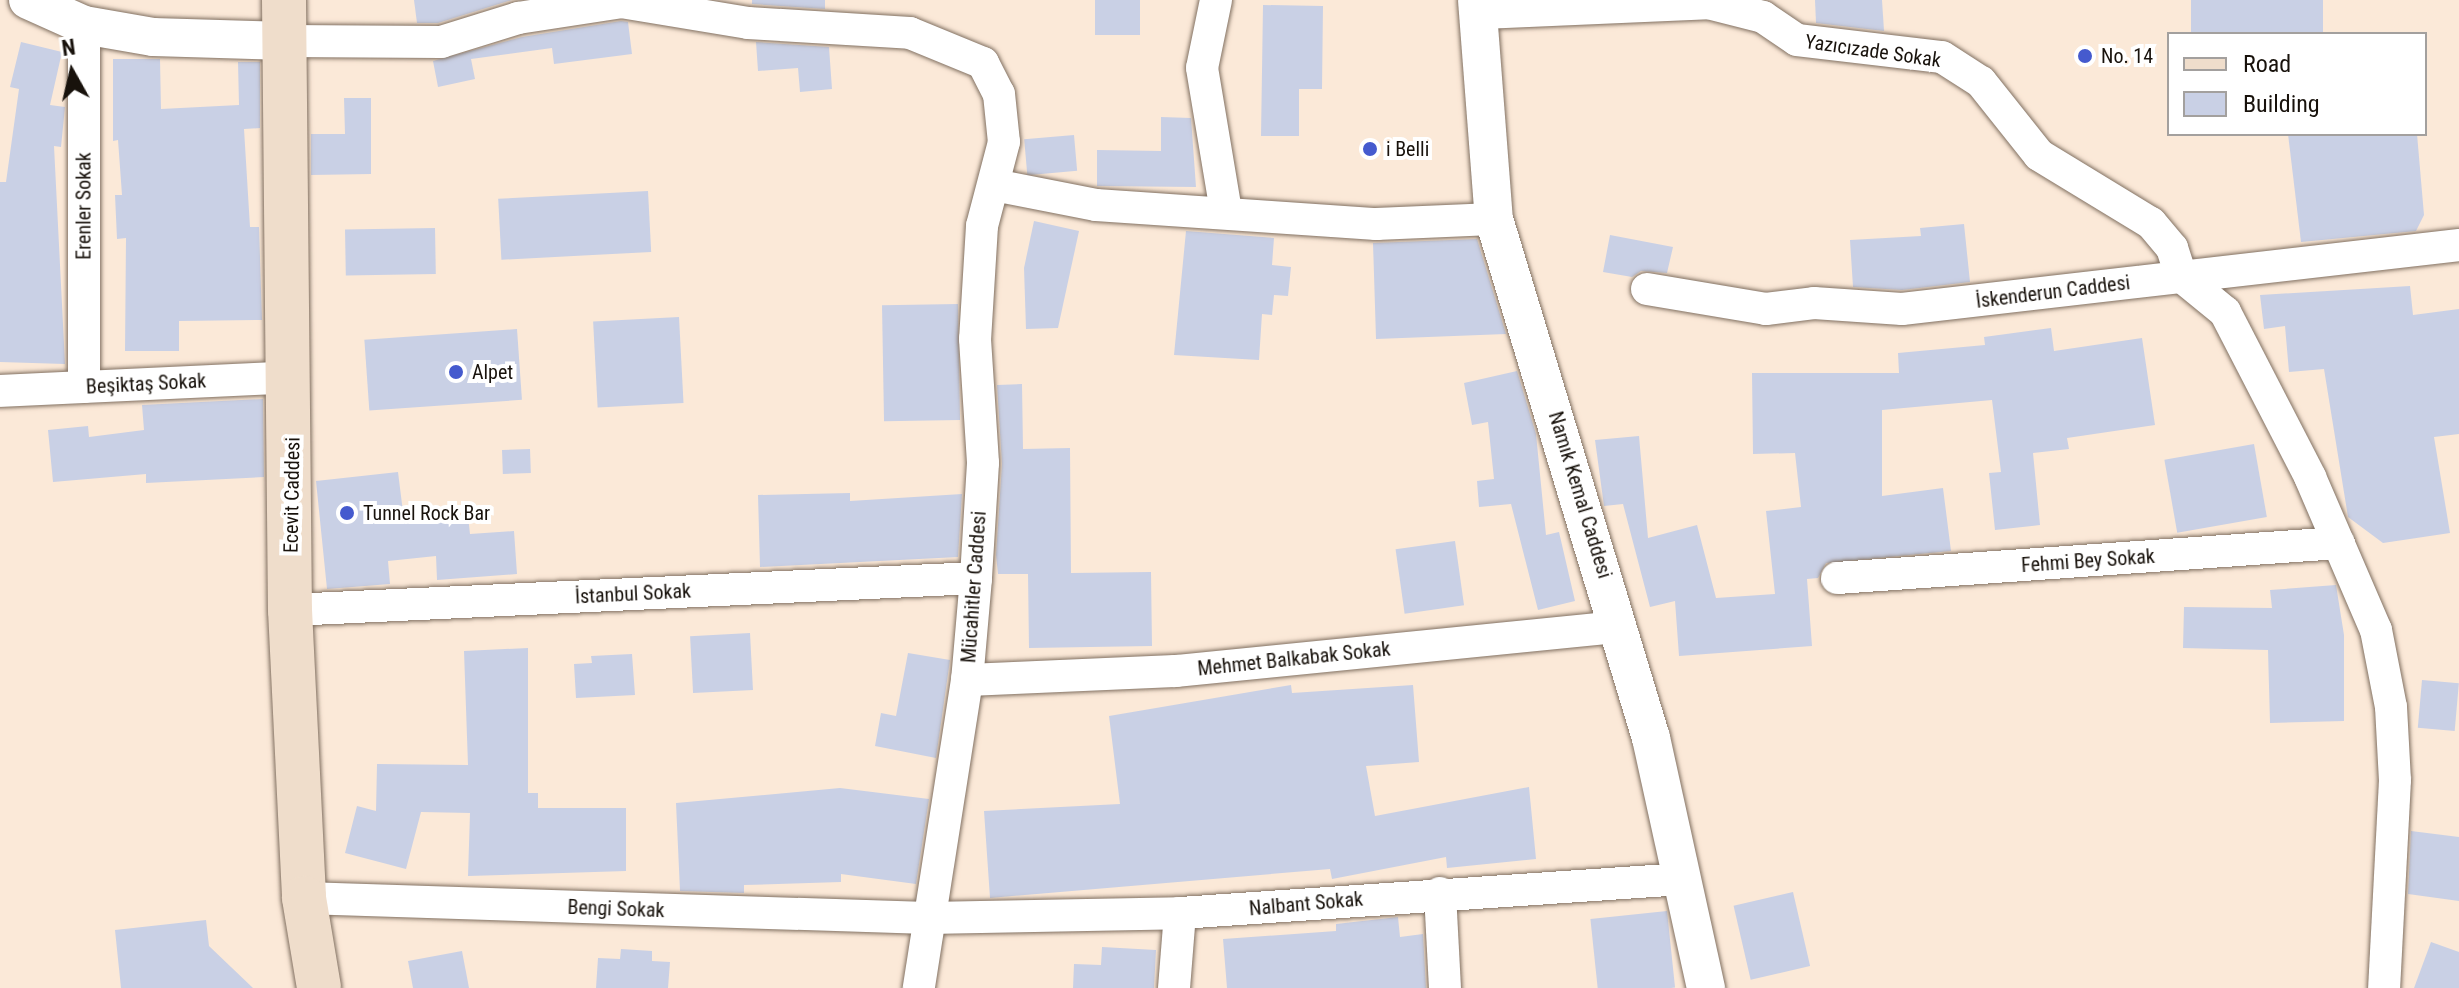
<!DOCTYPE html>
<meta charset="utf-8">
<style>
body{margin:0}
#map{position:relative;width:2459px;height:988px;overflow:hidden;background:#fbe9d8;font-family:"Roboto Condensed",sans-serif}
div>[style]{position:absolute}
.building>*{inset:0;background:#c9d0e5;transform-origin:0 0}
.roads{filter:drop-shadow(0 0 2px #817061) drop-shadow(0 0 2px #817061)}
.minor>*{height:32px;margin:-16px;padding:0 16px;transform-origin:16px;border-radius:16px;background:#fff}
.tertiary>*{height:38px;margin:-19px;padding:0 19px;transform-origin:19px;border-radius:19px;background:#fff}
.secondary>*{height:44px;margin:-22px;padding:0 22px;transform-origin:22px;border-radius:22px;background:#efddcb}
.dots>*{width:22px;height:22px;translate:-50% -50%;box-sizing:border-box;border:4px solid #fff;border-radius:50%}
span{translate:-50% -50%;white-space:nowrap;text-align:center;line-height:1.15;-webkit-text-stroke:8px #fff;paint-order:stroke}
.street-label{font-size:20px;color:#18120c}
.poi-label{font-size:20px;color:#18120c}
.left{translate:0 -50%;text-align:left}
.legend{position:absolute;left:2167px;top:32px;width:260px;height:104px;box-sizing:border-box;background:#fff;border:2px solid #a3a09e;margin:0;padding:10px 14px;list-style:none;font-size:24px;color:#18120c}
.legend li{display:flex;align-items:center;gap:16px;height:40px}
.legend b{width:40px;border:2px solid #a3a09e}
.north{position:absolute;left:32px;top:32px;width:80px;height:80px;-webkit-text-stroke:6px #fff;paint-order:stroke;rotate:352deg;font-size:22px;font-weight:700;line-height:32px;text-align:center;color:#18120c}
.north::after{content:'';display:block;margin:auto;width:28px;height:36px;background:#18120c;clip-path:polygon(50% 0,100% 100%,50% 72%,0 100%)}
</style>
<div id="map">
<div class="building">
<i style="clip-path:polygon(414px 0,512px 0,438px 23px,417px 23px)"></i>
<i style="clip-path:polygon(752px 0,825px 0,825px 9px,752px 4px)"></i>
<i style="left:1095px;top:0;width:45px;height:35px"></i>
<i style="clip-path:polygon(1815px 0,1882px 0,1884px 31px,1816px 23px)"></i>
<i style="left:2191px;top:0;width:132px;height:34px"></i>
<i style="clip-path:polygon(1263px 5px,1323px 6px,1322px 89px,1299px 89px,1299px 136px,1261px 136px)"></i>
<i style="clip-path:polygon(621px 21px,628px 22px,632px 54px,554px 64px,552px 48px,471px 59px,475px 79px,438px 87px,433px 61px,522px 37px)"></i>
<i style="clip-path:polygon(21px 42px,62px 52px,50px 105px,65px 107px,61px 147px,54px 146px,65px 364px,0 362px,0 182px,6px 182px,19px 89px,10px 87px)"></i>
<i style="clip-path:polygon(756px 42px,829px 47px,832px 89px,800px 92px,798px 68px,758px 71px)"></i>
<i style="clip-path:polygon(113px 59px,160px 59px,161px 109px,239px 105px,238px 62px,260px 62px,260px 128px,244px 129px,250px 227px,259px 227px,262px 320px,179px 321px,179px 351px,125px 351px,126px 238px,117px 239px,115px 195px,122px 195px,118px 140px,113px 141px)"></i>
<i style="clip-path:polygon(344px 98px,371px 98px,371px 174px,311px 175px,311px 134px,345px 134px)"></i>
<i style="clip-path:polygon(1161px 117px,1191px 118px,1196px 187px,1097px 186px,1097px 150px,1161px 151px)"></i>
<i style="clip-path:polygon(2288px 134px,2417px 134px,2424px 215px,2416px 231px,2301px 242px)"></i>
<i style="left:1074px;top:135px;width:36px;height:50px;rotate:85deg"></i>
<i style="left:648px;top:191px;width:61px;height:150px;rotate:87deg"></i>
<i style="clip-path:polygon(1034px 221px,1079px 231px,1058px 328px,1026px 329px,1024px 268px)"></i>
<i style="clip-path:polygon(1964px 224px,1970px 282px,1902px 290px,1853px 287px,1850px 240px,1921px 236px,1920px 228px)"></i>
<i style="left:435px;top:228px;width:46px;height:90px;rotate:89deg"></i>
<i style="clip-path:polygon(1186px 231px,1274px 238px,1272px 265px,1291px 267px,1288px 296px,1274px 295px,1272px 315px,1262px 314px,1259px 360px,1174px 355px)"></i>
<i style="clip-path:polygon(1610px 235px,1673px 247px,1667px 273px,1641px 271px,1632px 277px,1603px 272px)"></i>
<i style="clip-path:polygon(1477px 239px,1506px 334px,1376px 339px,1373px 243px)"></i>
<i style="clip-path:polygon(2410px 286px,2413px 315px,2459px 309px,2459px 434px,2434px 437px,2450px 533px,2383px 543px,2348px 517px,2324px 369px,2289px 372px,2285px 326px,2264px 329px,2260px 295px)"></i>
<i style="left:958px;top:304px;width:116px;height:76px;rotate:89deg"></i>
<i style="left:679px;top:317px;width:86px;height:86px;rotate:87deg"></i>
<i style="clip-path:polygon(2051px 328px,2054px 351px,2142px 338px,2155px 425px,2067px 438px,2069px 449px,2033px 453px,2040px 525px,1995px 530px,1989px 473px,2001px 472px,1992px 400px,1882px 410px,1882px 496px,1943px 488px,1951px 551px,1826px 563px,1818px 578px,1807px 579px,1812px 646px,1679px 656px,1675px 601px,1650px 607px,1623px 504px,1604px 506px,1595px 440px,1639px 436px,1648px 538px,1697px 525px,1716px 598px,1775px 594px,1766px 511px,1801px 507px,1795px 453px,1753px 454px,1752px 373px,1899px 373px,1898px 353px,1985px 345px,1984px 337px)"></i>
<i style="left:517px;top:329px;width:71px;height:153px;rotate:86deg"></i>
<i style="clip-path:polygon(1517px 371px,1536px 434px,1546px 535px,1559px 532px,1575px 601px,1538px 610px,1511px 504px,1479px 507px,1477px 481px,1494px 479px,1488px 422px,1472px 425px,1464px 383px)"></i>
<i style="clip-path:polygon(1022px 384px,1023px 449px,1070px 448px,1071px 573px,1151px 572px,1152px 646px,1029px 648px,1028px 574px,998px 574px,996px 555px,1002px 464px,997px 385px)"></i>
<i style="clip-path:polygon(263px 399px,264px 477px,146px 483px,146px 474px,53px 482px,48px 430px,88px 426px,89px 437px,144px 430px,142px 405px)"></i>
<i style="left:2254px;top:444px;width:74px;height:91px;rotate:80deg"></i>
<i style="left:530px;top:449px;width:24px;height:28px;rotate:88deg"></i>
<i style="clip-path:polygon(398px 472px,404px 520px,468px 516px,470px 534px,514px 531px,517px 574px,437px 580px,436px 556px,388px 561px,390px 584px,327px 589px,316px 481px)"></i>
<i style="clip-path:polygon(850px 493px,850px 501px,962px 494px,958px 557px,760px 567px,758px 495px)"></i>
<i style="left:1455px;top:541px;width:65px;height:60px;rotate:82deg"></i>
<i style="clip-path:polygon(2336px 585px,2344px 635px,2344px 721px,2270px 723px,2268px 650px,2183px 648px,2184px 607px,2272px 608px,2270px 590px)"></i>
<i style="left:750px;top:633px;width:57px;height:60px;rotate:87deg"></i>
<i style="clip-path:polygon(528px 648px,528px 793px,538px 793px,538px 808px,626px 808px,626px 871px,468px 876px,470px 813px,421px 812px,406px 869px,345px 853px,357px 806px,376px 811px,377px 764px,468px 765px,464px 651px)"></i>
<i style="clip-path:polygon(908px 653px,950px 660px,936px 758px,875px 746px,881px 713px,896px 716px)"></i>
<i style="clip-path:polygon(632px 654px,635px 695px,576px 698px,574px 664px,592px 663px,591px 656px)"></i>
<i style="left:2422px;top:680px;width:37px;height:48px;rotate:5deg"></i>
<i style="clip-path:polygon(1291px 685px,1292px 693px,1413px 685px,1419px 762px,1366px 766px,1375px 816px,1529px 787px,1536px 859px,1447px 868px,1446px 857px,1332px 879px,1330px 869px,990px 898px,984px 811px,1120px 804px,1109px 716px)"></i>
<i style="clip-path:polygon(840px 788px,929px 799px,916px 884px,841px 874px,841px 882px,744px 885px,744px 893px,680px 891px,676px 803px)"></i>
<i style="clip-path:polygon(2411px 831px,2459px 837px,2459px 901px,2408px 894px)"></i>
<i style="left:1793px;top:892px;width:76px;height:61px;rotate:77deg"></i>
<i style="left:1667px;top:911px;width:77px;height:77px;rotate:84deg"></i>
<i style="clip-path:polygon(1398px 917px,1400px 937px,1423px 934px,1426px 988px,1227px 988px,1223px 939px,1336px 931px,1336px 924px)"></i>
<i style="clip-path:polygon(206px 920px,209px 946px,253px 988px,121px 988px,115px 930px)"></i>
<i style="clip-path:polygon(2431px 942px,2459px 952px,2459px 988px,2414px 988px)"></i>
<i style="clip-path:polygon(1102px 947px,1156px 950px,1154px 988px,1073px 988px,1074px 964px,1101px 965px)"></i>
<i style="clip-path:polygon(621px 949px,652px 951px,652px 961px,670px 962px,668px 988px,596px 988px,598px 958px,620px 959px)"></i>
<i style="clip-path:polygon(462px 951px,469px 988px,413px 988px,408px 961px)"></i>
</div>
<div class="roads">
<div class="minor">
<i style="left:1216px;top:0;width:69px;rotate:101.6deg"></i>
<i style="left:1202px;top:68px;width:145px;rotate:80.5deg"></i>
<i style="left:1482px;top:13px;width:226px;rotate:-2.5deg"></i>
<i style="left:1708px;top:3px;width:57px;rotate:14.3deg"></i>
<i style="left:1763px;top:17px;width:41px;rotate:34.1deg"></i>
<i style="left:1797px;top:40px;width:146px;rotate:6.7deg"></i>
<i style="left:1942px;top:57px;width:46px;rotate:32.7deg"></i>
<i style="left:1981px;top:82px;width:93px;rotate:51.5deg"></i>
<i style="left:2039px;top:155px;width:131px;rotate:31.3deg"></i>
<i style="left:2151px;top:223px;width:33px;rotate:50deg"></i>
<i style="left:2172px;top:248px;width:29px;rotate:72deg"></i>
<i style="left:286px;top:41px;width:155px;rotate:0.4deg"></i>
<i style="left:441px;top:42px;width:81px;rotate:-17.3deg"></i>
<i style="left:518px;top:18px;width:104px;rotate:-8.8deg"></i>
<i style="left:621px;top:2px;width:129px;rotate:9.4deg"></i>
<i style="left:748px;top:23px;width:162px;rotate:3.5deg"></i>
<i style="left:910px;top:33px;width:79px;rotate:22.3deg"></i>
<i style="left:983px;top:63px;width:35px;rotate:63deg"></i>
<i style="left:999px;top:94px;width:48px;rotate:84.1deg"></i>
<i style="left:1004px;top:142px;width:87px;rotate:104.7deg"></i>
<i style="left:982px;top:226px;width:113px;rotate:93.5deg"></i>
<i style="left:975px;top:339px;width:124px;rotate:86.3deg"></i>
<i style="left:983px;top:463px;width:115px;rotate:93.5deg"></i>
<i style="left:976px;top:578px;width:102px;rotate:95deg"></i>
<i style="left:967px;top:680px;width:312px;rotate:98.9deg"></i>
<i style="left:994px;top:185px;width:104px;rotate:11.1deg"></i>
<i style="left:1096px;top:205px;width:281px;rotate:3.9deg"></i>
<i style="left:1376px;top:224px;width:118px;rotate:-2.4deg"></i>
<i style="left:2181px;top:276px;width:57px;rotate:39.3deg"></i>
<i style="left:2225px;top:312px;width:186px;rotate:62.7deg"></i>
<i style="left:2310px;top:477px;width:167px;rotate:66.7deg"></i>
<i style="left:2376px;top:630px;width:78px;rotate:79deg"></i>
<i style="left:2391px;top:707px;width:73px;rotate:86.9deg"></i>
<i style="left:2395px;top:780px;width:208px;rotate:93deg"></i>
<i style="left:1647px;top:289px;width:121px;rotate:9.5deg"></i>
<i style="left:1766px;top:309px;width:48px;rotate:-7.1deg"></i>
<i style="left:1814px;top:303px;width:88px;rotate:3.9deg"></i>
<i style="left:1902px;top:309px;width:561px;rotate:-6.55deg"></i>
<i style="left:84px;top:387px;width:362px;rotate:-90deg"></i>
<i style="left:0;top:391px;width:292px;rotate:-2.7deg"></i>
<i style="left:1837px;top:578px;width:503px;rotate:-3.99deg"></i>
<i style="left:290px;top:610px;width:687px;rotate:-2.67deg"></i>
<i style="left:967px;top:680px;width:209px;rotate:-2.5deg"></i>
<i style="left:1176px;top:671px;width:446px;rotate:-5.7deg"></i>
<i style="left:1440px;top:893px;width:95px;rotate:87deg"></i>
<i style="left:304px;top:898px;width:624px;rotate:1.84deg"></i>
<i style="left:928px;top:918px;width:252px;rotate:-1.1deg"></i>
<i style="left:1180px;top:913px;width:504px;rotate:-3.87deg"></i>
<i style="left:1174px;top:988px;width:75px;rotate:-85.4deg"></i>
</div>
<div class="tertiary">
<i style="left:28px;top:0;width:61px;rotate:24.1deg"></i>
<i style="left:84px;top:25px;width:70px;rotate:9.9deg"></i>
<i style="left:153px;top:37px;width:133px;rotate:1.7deg"></i>
<i style="left:1477px;top:0;width:220px;rotate:85.6deg"></i>
<i style="left:1494px;top:219px;width:542px;rotate:73.17deg"></i>
<i style="left:1651px;top:738px;width:256px;rotate:77.6deg"></i>
</div>
<div class="secondary">
<i style="left:284px;top:0;width:610px;rotate:89.44deg"></i>
<i style="left:290px;top:610px;width:288px;rotate:87.2deg"></i>
<i style="left:304px;top:898px;width:91px;rotate:80.5deg"></i>
</div>
</div>
<div class="dots">
<i style="left:2085px;top:56px;background:#455ace"></i>
<i style="left:1370px;top:149px;background:#455ace"></i>
<i style="left:456px;top:372px;background:#455ace"></i>
<i style="left:347px;top:513px;background:#455ace"></i>
</div>
<div class="street-label">
<span style="left:1873px;top:51px;rotate:8deg">Yazıcızade Sokak</span>
<span style="left:84px;top:206px;rotate:-90deg">Erenler Sokak</span>
<span style="left:2053px;top:292px;rotate:-7deg">İskenderun Caddesi</span>
<span style="left:146px;top:384px;rotate:-3deg">Beşiktaş Sokak</span>
<span style="left:292px;top:495px;rotate:-89deg">Ecevit Caddesi</span>
<span style="left:1580px;top:495px;rotate:73deg">Namık Kemal Caddesi</span>
<span style="left:2088px;top:561px;rotate:-4deg">Fehmi Bey Sokak</span>
<span style="left:974px;top:587px;rotate:-86deg">Mücahitler Caddesi</span>
<span style="left:633px;top:594px;rotate:-3deg">İstanbul Sokak</span>
<span style="left:1294px;top:659px;rotate:-6deg">Mehmet Balkabak Sokak</span>
<span style="left:1306px;top:904px;rotate:-5deg">Nalbant Sokak</span>
<span style="left:616px;top:909px;rotate:2deg">Bengi Sokak</span>
</div>
<div class="poi-label">
<span class="left" style="left:2101px;top:56px">No. 14</span>
<span class="left" style="left:1386px;top:149px">i Belli</span>
<span class="left" style="left:472px;top:372px">Alpet</span>
<span class="left" style="left:363px;top:513px">Tunnel Rock Bar</span>
</div>
<ul class="legend">
<li><b style="height:10px;background:#efddcb"></b>Road</li>
<li><b style="height:22px;background:#c9d0e5"></b>Building</li>
</ul>
<div class="north">N</div>
</div>
